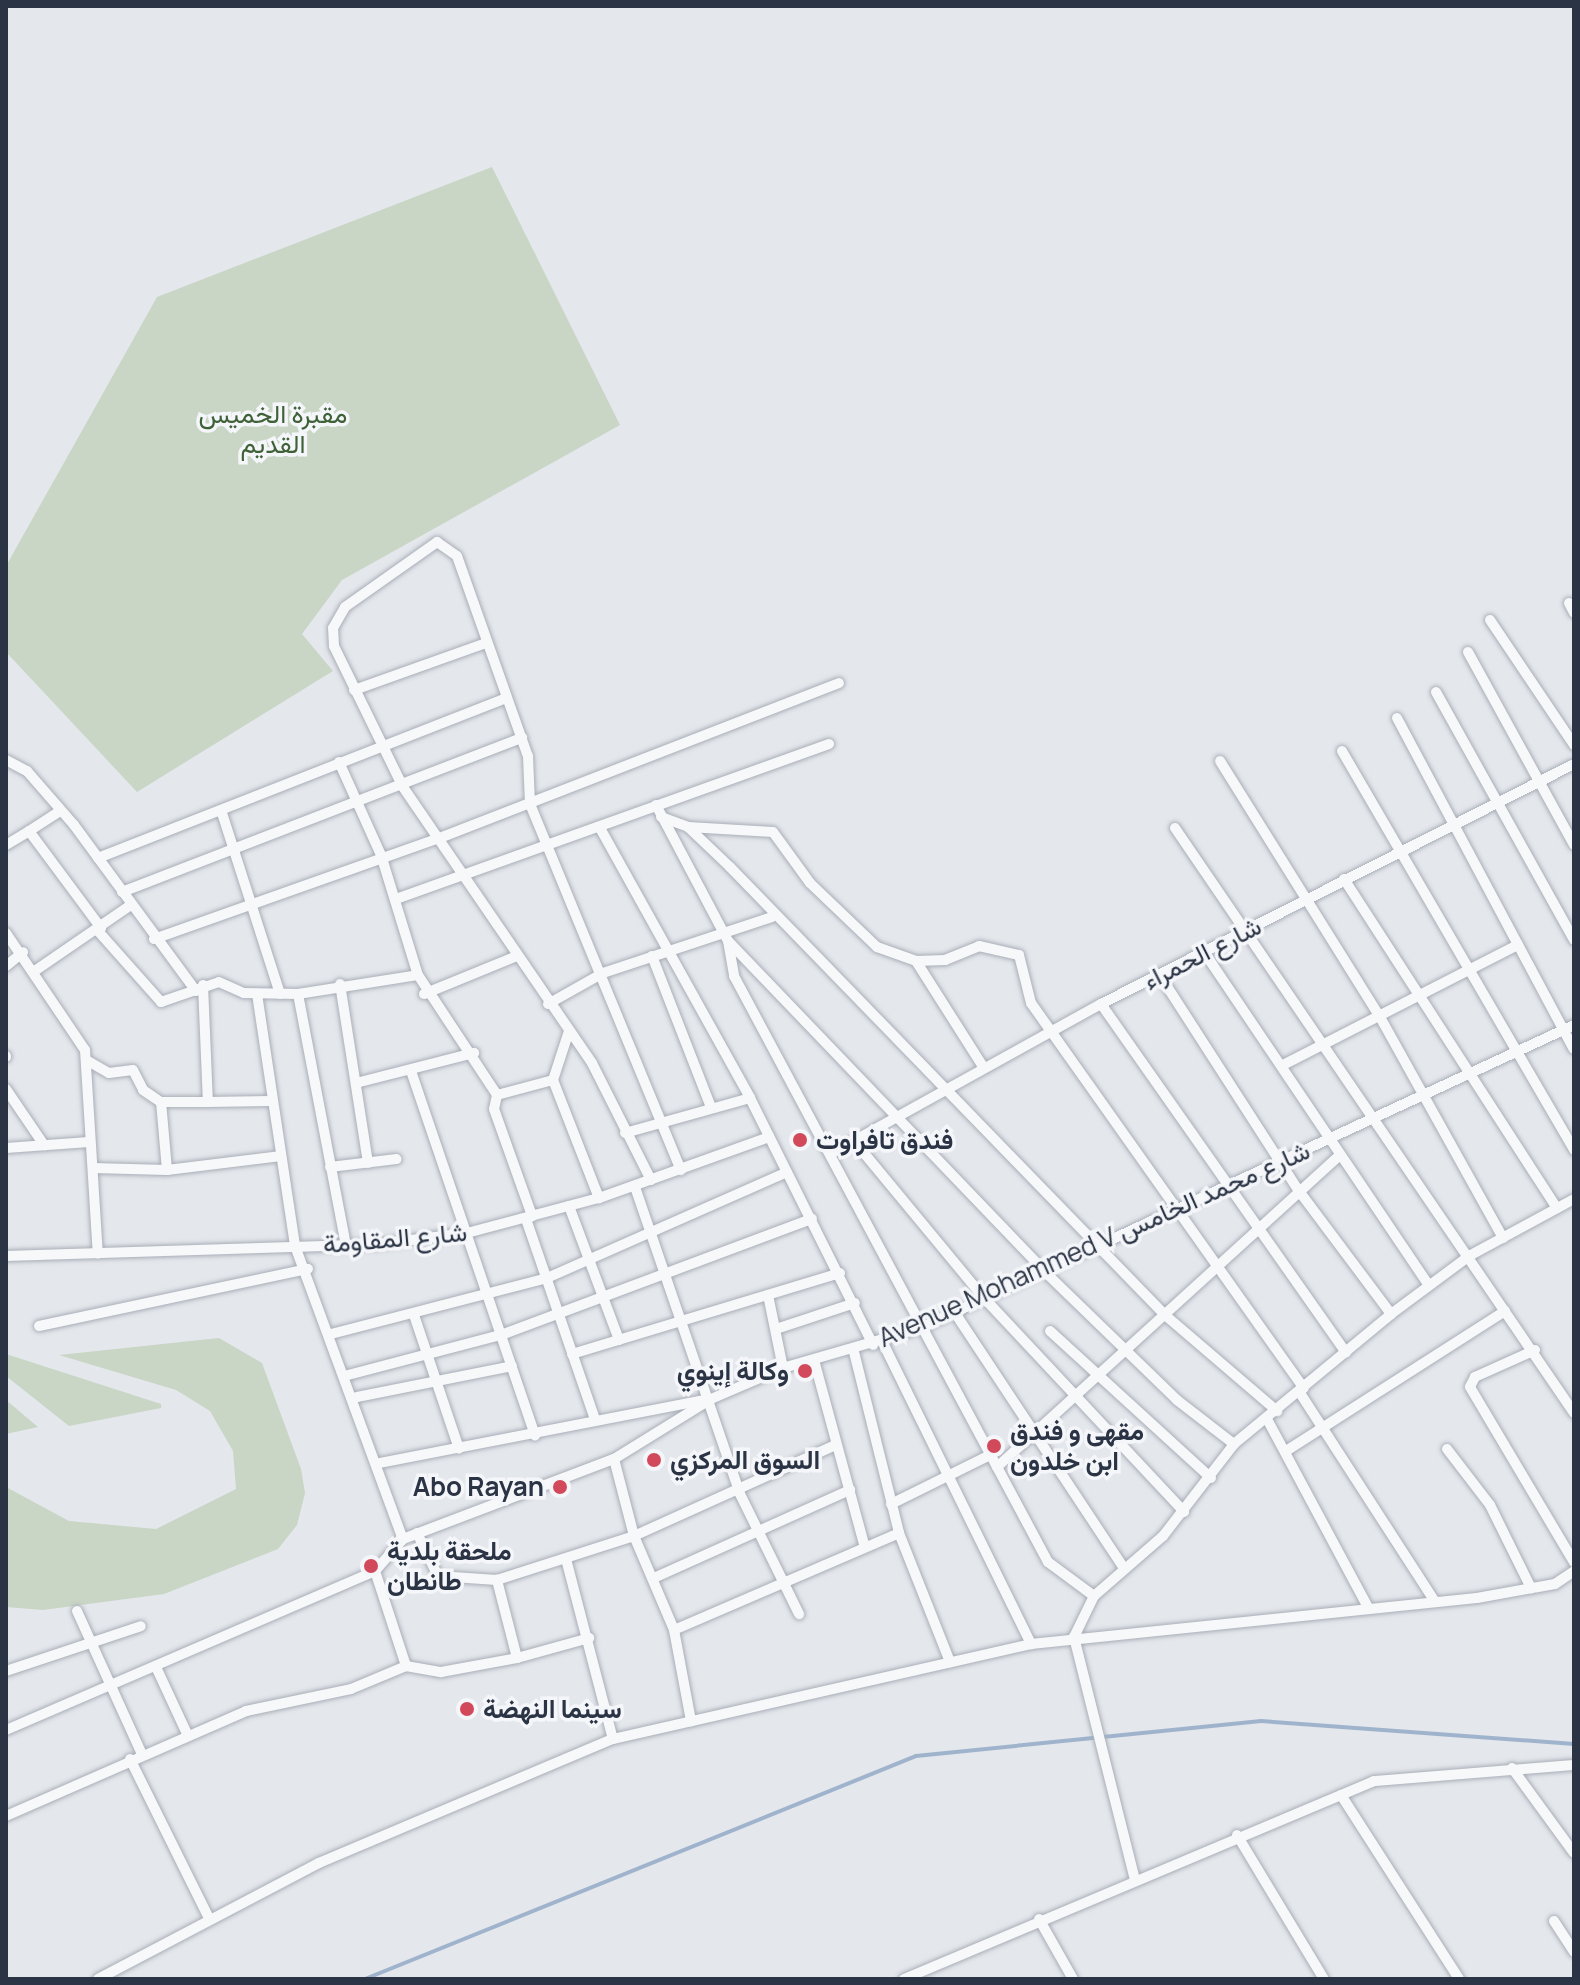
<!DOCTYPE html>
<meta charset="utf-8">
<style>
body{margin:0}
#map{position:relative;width:1580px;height:1985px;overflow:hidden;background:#e4e7ec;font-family:Manrope,Vazirmatn,sans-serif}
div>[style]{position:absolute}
.green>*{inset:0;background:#c9d6c5}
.stream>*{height:4px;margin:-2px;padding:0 2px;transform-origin:2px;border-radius:2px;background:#9fb4cc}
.roads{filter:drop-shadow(0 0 2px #a9aeb7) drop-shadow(0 0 2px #a9aeb7)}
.street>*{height:10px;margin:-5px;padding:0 5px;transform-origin:5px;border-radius:5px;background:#f7f8fa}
.dots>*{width:22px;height:22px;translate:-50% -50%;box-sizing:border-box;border:4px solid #f4f6f9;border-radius:50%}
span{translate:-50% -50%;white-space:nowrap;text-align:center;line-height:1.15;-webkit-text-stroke:7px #f4f6f9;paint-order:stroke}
.park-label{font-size:26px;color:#3f6138}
.street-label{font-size:26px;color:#2b3445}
.poi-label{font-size:26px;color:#2b3445;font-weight:700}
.left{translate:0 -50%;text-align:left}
.right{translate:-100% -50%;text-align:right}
.frame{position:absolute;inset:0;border:8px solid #2b3445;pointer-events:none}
</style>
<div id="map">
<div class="green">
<i style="clip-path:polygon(492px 167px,620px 425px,342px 580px,302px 634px,333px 671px,137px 792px,6px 652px,6px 566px,157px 297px)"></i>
<i style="clip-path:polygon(219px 1338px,262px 1363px,301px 1469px,305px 1493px,297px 1525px,278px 1549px,164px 1594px,43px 1610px,6px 1607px,6px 1487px,69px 1521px,156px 1529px,236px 1489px,233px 1451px,210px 1411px,176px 1390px,59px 1355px)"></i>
<i style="clip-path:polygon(6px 1354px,161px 1404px,161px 1408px,69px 1426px,6px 1376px)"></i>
<i style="clip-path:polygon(6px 1400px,38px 1427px,6px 1434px)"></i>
</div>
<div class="stream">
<i style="left:365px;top:1979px;width:594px;rotate:-22.03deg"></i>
<i style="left:916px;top:1756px;width:347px;rotate:-5.8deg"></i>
<i style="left:1261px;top:1721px;width:314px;rotate:4.2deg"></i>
</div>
<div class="roads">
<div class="street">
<i style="left:1569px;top:603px;width:11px;rotate:63deg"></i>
<i style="left:1490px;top:620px;width:151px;rotate:56.1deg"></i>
<i style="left:1468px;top:652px;width:220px;rotate:61.2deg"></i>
<i style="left:354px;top:690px;width:140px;rotate:-19.6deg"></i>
<i style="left:1436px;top:692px;width:284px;rotate:60.9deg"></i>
<i style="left:1397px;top:718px;width:375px;rotate:61.9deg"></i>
<i style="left:1342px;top:751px;width:462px;rotate:59.8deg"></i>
<i style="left:6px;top:760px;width:24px;rotate:28deg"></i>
<i style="left:27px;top:771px;width:72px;rotate:49deg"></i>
<i style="left:74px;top:825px;width:206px;rotate:53.7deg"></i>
<i style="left:1220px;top:761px;width:302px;rotate:58deg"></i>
<i style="left:1380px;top:1017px;width:253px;rotate:60.9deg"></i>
<i style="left:339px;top:762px;width:102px;rotate:65.7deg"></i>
<i style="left:381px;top:855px;width:126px;rotate:72.9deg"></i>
<i style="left:656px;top:805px;width:154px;rotate:62.1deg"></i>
<i style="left:728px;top:941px;width:36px;rotate:80deg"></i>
<i style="left:734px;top:976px;width:665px;rotate:61.82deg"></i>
<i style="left:1048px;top:1562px;width:57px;rotate:36.5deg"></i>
<i style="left:60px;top:811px;width:37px;rotate:147deg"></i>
<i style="left:29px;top:831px;width:121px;rotate:53.4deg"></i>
<i style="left:222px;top:813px;width:190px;rotate:72.2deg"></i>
<i style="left:661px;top:817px;width:29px;rotate:20deg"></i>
<i style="left:688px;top:827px;width:58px;rotate:43.6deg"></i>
<i style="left:730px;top:867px;width:624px;rotate:45.84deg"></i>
<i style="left:1165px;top:1315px;width:148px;rotate:40.6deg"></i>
<i style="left:688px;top:827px;width:85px;rotate:3.4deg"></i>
<i style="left:773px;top:832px;width:63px;rotate:54deg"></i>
<i style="left:810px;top:883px;width:93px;rotate:43.7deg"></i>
<i style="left:877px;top:947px;width:41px;rotate:19.7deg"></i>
<i style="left:916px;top:961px;width:29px;rotate:-2deg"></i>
<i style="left:945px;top:960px;width:37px;rotate:-22deg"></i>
<i style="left:979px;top:946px;width:41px;rotate:12.7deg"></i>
<i style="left:1019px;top:955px;width:49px;rotate:76deg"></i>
<i style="left:1031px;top:1003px;width:472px;rotate:54.7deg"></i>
<i style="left:600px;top:828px;width:309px;rotate:60.9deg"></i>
<i style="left:750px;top:1098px;width:276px;rotate:63.5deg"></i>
<i style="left:1175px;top:828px;width:708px;rotate:55.7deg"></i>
<i style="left:6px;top:845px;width:27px;rotate:-31deg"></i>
<i style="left:98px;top:858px;width:439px;rotate:-21.4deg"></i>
<i style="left:1344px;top:879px;width:392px;rotate:57.1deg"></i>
<i style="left:122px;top:892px;width:429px;rotate:-21.1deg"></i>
<i style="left:396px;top:899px;width:460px;rotate:-19.7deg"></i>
<i style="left:98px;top:931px;width:95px;rotate:48.4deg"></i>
<i style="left:161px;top:1002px;width:61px;rotate:-19deg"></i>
<i style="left:219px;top:982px;width:27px;rotate:24deg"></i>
<i style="left:244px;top:993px;width:54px;rotate:1.1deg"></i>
<i style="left:298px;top:994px;width:121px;rotate:-9deg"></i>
<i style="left:418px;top:975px;width:144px;rotate:56.6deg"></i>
<i style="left:497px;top:1095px;width:14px;rotate:102deg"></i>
<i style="left:494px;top:1109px;width:114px;rotate:70.4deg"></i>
<i style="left:6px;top:933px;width:141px;rotate:56deg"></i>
<i style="left:85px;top:1050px;width:204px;rotate:86.4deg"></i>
<i style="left:154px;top:939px;width:300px;rotate:-19.5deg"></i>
<i style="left:437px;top:839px;width:431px;rotate:-21.2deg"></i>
<i style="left:729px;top:942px;width:455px;rotate:46.2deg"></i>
<i style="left:1044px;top:1271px;width:185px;rotate:44.1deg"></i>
<i style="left:1177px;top:1400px;width:72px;rotate:37.7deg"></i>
<i style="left:1204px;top:952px;width:402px;rotate:56deg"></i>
<i style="left:652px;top:956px;width:162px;rotate:68.7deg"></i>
<i style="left:916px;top:961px;width:127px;rotate:57.6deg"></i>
<i style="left:6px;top:966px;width:22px;rotate:-39deg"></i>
<i style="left:36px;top:970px;width:115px;rotate:-34.4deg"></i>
<i style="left:1159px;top:974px;width:258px;rotate:57.2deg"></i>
<i style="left:1299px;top:1191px;width:154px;rotate:53.2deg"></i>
<i style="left:340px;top:984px;width:181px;rotate:81.1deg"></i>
<i style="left:203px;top:985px;width:117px;rotate:87.6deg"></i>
<i style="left:208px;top:1102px;width:62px;rotate:-0.9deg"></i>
<i style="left:257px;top:994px;width:255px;rotate:81.4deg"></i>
<i style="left:295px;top:1246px;width:312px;rotate:69.8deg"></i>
<i style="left:298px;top:994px;width:256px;rotate:79.2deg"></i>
<i style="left:424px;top:994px;width:100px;rotate:-22.2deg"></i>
<i style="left:548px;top:1004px;width:63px;rotate:-29.4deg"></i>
<i style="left:603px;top:973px;width:178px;rotate:-18.3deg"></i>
<i style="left:1101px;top:1004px;width:426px;rotate:54.9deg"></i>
<i style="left:6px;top:1056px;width:1px;rotate:90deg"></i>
<i style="left:88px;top:1061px;width:24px;rotate:30deg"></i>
<i style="left:109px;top:1073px;width:24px;rotate:-7deg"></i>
<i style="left:133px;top:1070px;width:22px;rotate:63deg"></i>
<i style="left:143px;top:1090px;width:22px;rotate:34deg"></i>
<i style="left:1283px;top:1065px;width:264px;rotate:-27.1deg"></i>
<i style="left:411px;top:1071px;width:385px;rotate:71.2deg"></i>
<i style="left:553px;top:1080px;width:127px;rotate:68.7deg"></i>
<i style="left:356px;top:1083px;width:122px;rotate:-14.3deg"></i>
<i style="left:6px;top:1089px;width:68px;rotate:55.8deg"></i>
<i style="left:497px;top:1095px;width:58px;rotate:-15deg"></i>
<i style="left:553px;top:1080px;width:52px;rotate:-71.9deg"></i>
<i style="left:625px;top:1133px;width:130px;rotate:-15.6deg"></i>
<i style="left:854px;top:1141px;width:204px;rotate:50.4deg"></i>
<i style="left:984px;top:1298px;width:293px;rotate:46.9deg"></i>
<i style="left:6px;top:1148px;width:83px;rotate:-4.1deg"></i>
<i style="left:834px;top:1152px;width:305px;rotate:-29deg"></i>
<i style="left:1101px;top:1004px;width:530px;rotate:-26.9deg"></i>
<i style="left:330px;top:1167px;width:67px;rotate:-6.8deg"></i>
<i style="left:93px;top:1168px;width:74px;rotate:1.5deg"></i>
<i style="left:167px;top:1170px;width:115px;rotate:-7deg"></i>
<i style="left:167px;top:1170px;width:68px;rotate:-95deg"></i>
<i style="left:161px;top:1102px;width:47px"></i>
<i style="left:651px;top:1180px;width:131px;rotate:-116.8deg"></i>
<i style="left:592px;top:1063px;width:337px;rotate:-124.4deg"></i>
<i style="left:402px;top:785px;width:155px;rotate:-116.1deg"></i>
<i style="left:334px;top:646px;width:18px;rotate:-93deg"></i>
<i style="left:333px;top:628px;width:24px;rotate:-60deg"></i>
<i style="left:345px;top:607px;width:113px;rotate:-35.2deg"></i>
<i style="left:437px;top:542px;width:24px;rotate:35deg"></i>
<i style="left:457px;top:556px;width:212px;rotate:70.5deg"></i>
<i style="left:528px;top:756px;width:48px;rotate:87.6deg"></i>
<i style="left:530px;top:804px;width:396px;rotate:67.6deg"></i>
<i style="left:635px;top:1187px;width:324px;rotate:71.1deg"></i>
<i style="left:740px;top:1494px;width:134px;rotate:63.8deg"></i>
<i style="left:569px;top:1206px;width:143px;rotate:69.5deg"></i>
<i style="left:526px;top:1219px;width:212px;rotate:71deg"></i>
<i style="left:6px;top:1256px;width:373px;rotate:-1.8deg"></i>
<i style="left:379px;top:1244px;width:89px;rotate:-7.1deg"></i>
<i style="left:467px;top:1233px;width:137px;rotate:-14.9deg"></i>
<i style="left:599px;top:1198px;width:181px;rotate:-19.7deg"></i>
<i style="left:768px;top:1295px;width:75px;rotate:78.4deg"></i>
<i style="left:955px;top:1313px;width:305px;rotate:56.5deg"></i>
<i style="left:414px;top:1315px;width:141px;rotate:71.4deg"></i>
<i style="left:39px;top:1326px;width:275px;rotate:-12deg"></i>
<i style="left:776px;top:1329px;width:83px;rotate:-18.2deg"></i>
<i style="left:1050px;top:1331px;width:218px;rotate:42.4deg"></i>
<i style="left:331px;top:1334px;width:223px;rotate:-14.5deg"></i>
<i style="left:547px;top:1278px;width:262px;rotate:-23.8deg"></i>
<i style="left:882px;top:1341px;width:338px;rotate:63.8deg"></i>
<i style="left:1535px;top:1350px;width:66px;rotate:155.8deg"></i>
<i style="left:1475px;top:1377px;width:11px;rotate:117deg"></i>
<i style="left:1470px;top:1387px;width:204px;rotate:59.3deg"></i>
<i style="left:854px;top:1352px;width:187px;rotate:76deg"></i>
<i style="left:899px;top:1533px;width:139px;rotate:68.4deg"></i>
<i style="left:572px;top:1354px;width:280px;rotate:-16.8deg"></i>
<i style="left:814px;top:1360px;width:191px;rotate:74.8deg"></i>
<i style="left:348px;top:1375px;width:158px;rotate:-14.7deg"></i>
<i style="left:501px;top:1335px;width:332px;rotate:-20.5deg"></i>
<i style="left:1300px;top:1393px;width:247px;rotate:57.1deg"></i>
<i style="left:357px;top:1397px;width:158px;rotate:-11.3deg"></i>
<i style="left:1267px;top:1419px;width:213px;rotate:61.8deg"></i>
<i style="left:1447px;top:1449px;width:71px;rotate:52.5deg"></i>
<i style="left:1490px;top:1505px;width:93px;rotate:63.7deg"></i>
<i style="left:1286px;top:1451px;width:260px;rotate:-32.6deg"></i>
<i style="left:614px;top:1459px;width:80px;rotate:75.4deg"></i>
<i style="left:634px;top:1536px;width:102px;rotate:66.9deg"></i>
<i style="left:674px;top:1630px;width:93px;rotate:79.4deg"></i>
<i style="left:380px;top:1463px;width:331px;rotate:-11deg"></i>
<i style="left:997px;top:1467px;width:462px;rotate:-42.3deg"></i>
<i style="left:891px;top:1504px;width:110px;rotate:-26.3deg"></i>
<i style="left:417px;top:1533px;width:48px;rotate:64deg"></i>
<i style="left:438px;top:1576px;width:59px;rotate:3.9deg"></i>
<i style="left:497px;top:1580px;width:144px;rotate:-17.8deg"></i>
<i style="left:634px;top:1536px;width:222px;rotate:-24.3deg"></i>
<i style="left:566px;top:1559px;width:186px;rotate:75.4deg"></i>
<i style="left:375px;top:1571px;width:100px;rotate:71.9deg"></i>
<i style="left:656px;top:1577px;width:213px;rotate:-24.2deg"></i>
<i style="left:77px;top:1611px;width:157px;rotate:65.6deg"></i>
<i style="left:674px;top:1630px;width:245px;rotate:-23.3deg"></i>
<i style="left:517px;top:1658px;width:75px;rotate:-15.5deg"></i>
<i style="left:156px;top:1667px;width:76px;rotate:65.1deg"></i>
<i style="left:6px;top:1671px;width:142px;rotate:-18.4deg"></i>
<i style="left:6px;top:1730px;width:402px;rotate:-23.3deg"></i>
<i style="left:375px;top:1571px;width:43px;rotate:-48.8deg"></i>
<i style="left:403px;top:1539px;width:226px;rotate:-20.8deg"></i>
<i style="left:614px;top:1459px;width:114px;rotate:-31.7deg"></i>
<i style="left:711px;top:1399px;width:78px;rotate:-23.3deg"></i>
<i style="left:783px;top:1368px;width:144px;rotate:-16.2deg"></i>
<i style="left:921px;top:1328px;width:720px;rotate:-24.89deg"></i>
<i style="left:130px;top:1759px;width:178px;rotate:63.6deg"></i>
<i style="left:1512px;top:1768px;width:105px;rotate:53.9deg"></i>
<i style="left:1341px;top:1795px;width:219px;rotate:57.3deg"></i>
<i style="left:6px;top:1816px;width:262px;rotate:-23.6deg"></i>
<i style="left:246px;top:1711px;width:107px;rotate:-11.8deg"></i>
<i style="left:351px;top:1689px;width:60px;rotate:-22.7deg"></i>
<i style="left:406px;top:1666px;width:36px;rotate:10deg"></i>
<i style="left:441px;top:1672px;width:77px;rotate:-10.4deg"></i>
<i style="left:517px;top:1658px;width:81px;rotate:-104.4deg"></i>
<i style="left:1237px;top:1835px;width:168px;rotate:58.9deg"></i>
<i style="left:1135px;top:1880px;width:251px;rotate:-104.1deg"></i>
<i style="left:1074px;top:1637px;width:46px;rotate:-64deg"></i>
<i style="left:1094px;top:1596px;width:91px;rotate:-41deg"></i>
<i style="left:1163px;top:1536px;width:116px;rotate:-52.3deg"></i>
<i style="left:1234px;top:1444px;width:204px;rotate:-39.6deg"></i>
<i style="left:1391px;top:1314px;width:97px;rotate:-36.6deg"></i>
<i style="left:1469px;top:1256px;width:119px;rotate:-28.5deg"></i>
<i style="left:1039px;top:1919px;width:69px;rotate:60.5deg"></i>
<i style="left:1554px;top:1921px;width:37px;rotate:57deg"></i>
<i style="left:98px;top:1979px;width:250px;rotate:-27.7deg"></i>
<i style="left:319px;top:1863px;width:319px;rotate:-22.9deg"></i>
<i style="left:613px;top:1739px;width:429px;rotate:-12.8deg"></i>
<i style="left:1031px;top:1644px;width:448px;rotate:-5.9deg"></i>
<i style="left:1477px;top:1598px;width:79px;rotate:-10.2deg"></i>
<i style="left:1555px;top:1584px;width:23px;rotate:-34deg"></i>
<i style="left:904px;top:1979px;width:510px;rotate:-22.84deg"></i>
<i style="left:1374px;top:1781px;width:201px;rotate:-4.6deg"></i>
</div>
</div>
<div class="dots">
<i style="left:800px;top:1140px;background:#d1495b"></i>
<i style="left:805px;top:1371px;background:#d1495b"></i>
<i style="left:994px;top:1446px;background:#d1495b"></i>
<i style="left:654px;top:1460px;background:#d1495b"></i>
<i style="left:560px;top:1487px;background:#d1495b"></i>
<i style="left:371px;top:1566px;background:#d1495b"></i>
<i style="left:467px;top:1709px;background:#d1495b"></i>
</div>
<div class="park-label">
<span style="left:273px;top:429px">مقبرة الخميس<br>القديم</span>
</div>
<div class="street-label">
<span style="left:1202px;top:953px;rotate:-27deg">شارع الحمراء</span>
<span style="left:395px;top:1238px;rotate:-5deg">شارع المقاومة</span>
<span style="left:1094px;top:1244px;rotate:-24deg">Avenue Mohammed V شارع محمد الخامس</span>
</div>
<div class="poi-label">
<span class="left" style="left:816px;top:1140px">فندق تافراوت</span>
<span class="right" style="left:789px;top:1371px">وكالة إينوي</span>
<span class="left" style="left:1010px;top:1446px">مقهى و فندق<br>ابن خلدون</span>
<span class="left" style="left:670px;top:1460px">السوق المركزي</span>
<span class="right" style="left:544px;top:1487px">Abo Rayan</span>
<span class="left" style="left:387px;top:1566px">ملحقة بلدية<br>طانطان</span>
<span class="left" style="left:483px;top:1709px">سينما النهضة</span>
</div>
<div class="frame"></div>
</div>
